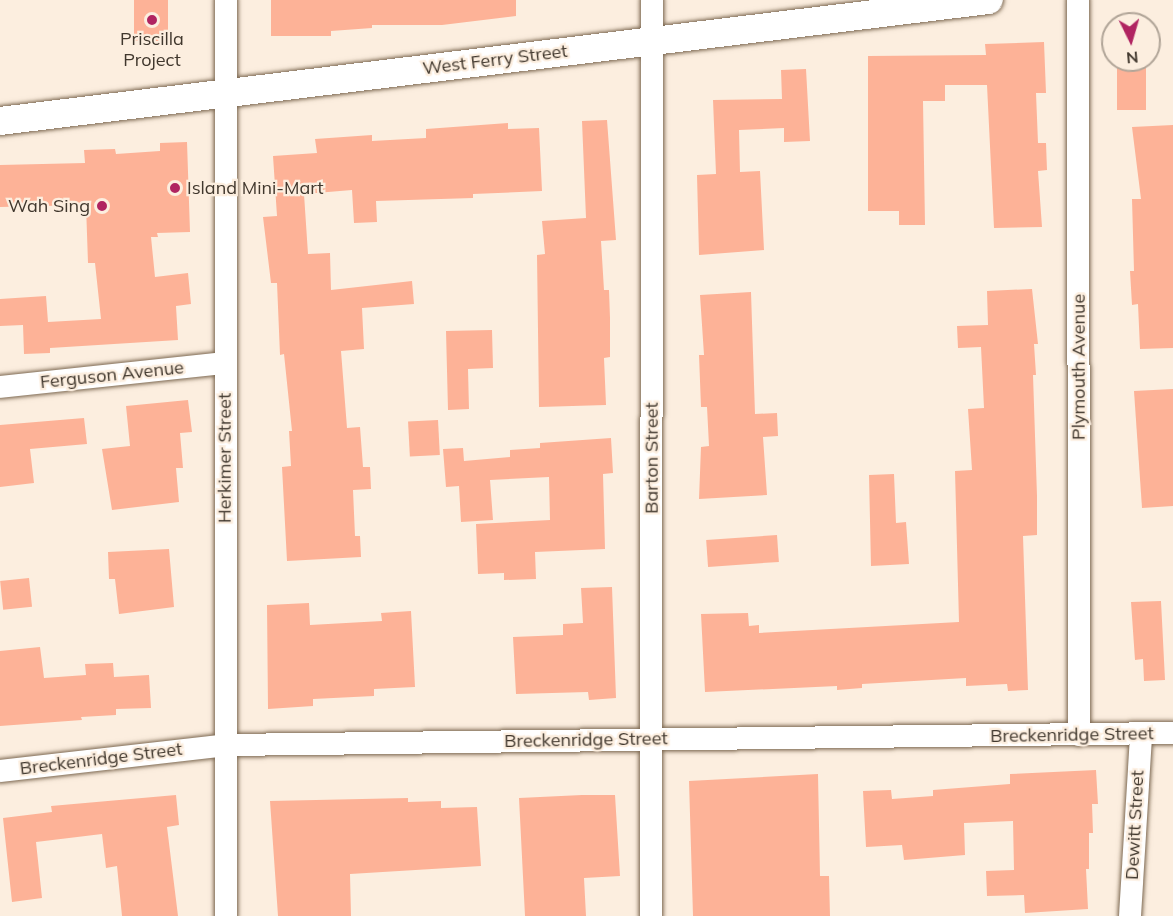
<!DOCTYPE html>
<style>
body{margin:0}
#map{position:relative;width:1173px;height:916px;overflow:hidden;background:#fceedf;font-family:Mulish,sans-serif}
div>[style]{position:absolute}
.building>*{inset:0;background:#fdb297;transform-origin:0 0}
.roads{filter:drop-shadow(0 0 2px #7d6952) drop-shadow(0 0 2px #7d6952)}
.minor>*{height:22px;margin:-11px;padding:0 11px;transform-origin:11px;border-radius:11px;background:#fff}
.tertiary>*{height:28px;margin:-14px;padding:0 14px;transform-origin:14px;border-radius:14px;background:#fff}
.dots>*{width:16px;height:16px;translate:-50% -50%;box-sizing:border-box;border:3px solid #fceedf;border-radius:50%}
span{translate:-50% -50%;white-space:nowrap;text-align:center;line-height:1.15;-webkit-text-stroke:4.5px #fceedf;paint-order:stroke}
.poi-label{font-size:18px;color:#40372d}
.left{translate:0 -50%;text-align:left}
.right{translate:-100% -50%;text-align:right}
.street-label{font-size:18px;color:#40372d}
.north{position:absolute;left:1101px;top:12px;width:60px;height:60px;box-sizing:border-box;background:#fceedf;border:2px solid #b1a598;border-radius:50%;rotate:175deg;font-size:16px;font-weight:700;line-height:24px;text-align:center;color:#40372d}
.north::after{content:'';display:block;margin:auto;width:21px;height:27px;background:#b02461;clip-path:polygon(50% 0,100% 100%,50% 72%,0 100%)}
</style>
<div id="map">
<div class="building">
<i style="left:134px;top:0;width:34px;height:41px"></i>
<i style="clip-path:polygon(271px 0,516px 0,516px 16px,442px 25px,372px 25px,372px 28px,331px 31px,331px 36px,271px 36px)"></i>
<i style="clip-path:polygon(1044px 42px,1046px 93px,1036px 93px,1038px 143px,1046px 143px,1047px 170px,1038px 171px,1042px 227px,994px 228px,987px 85px,945px 85px,945px 101px,923px 101px,925px 225px,899px 225px,899px 211px,868px 211px,868px 56px,986px 55px,985px 44px)"></i>
<i style="left:1117px;top:60px;width:29px;height:50px"></i>
<i style="clip-path:polygon(806px 69px,810px 141px,784px 142px,784px 128px,739px 130px,740px 172px,760px 171px,764px 250px,699px 255px,697px 175px,716px 174px,713px 100px,782px 99px,781px 70px)"></i>
<i style="clip-path:polygon(607px 120px,616px 240px,601px 241px,604px 290px,609px 290px,610px 318px,610px 357px,604px 358px,606px 405px,539px 407px,537px 255px,545px 254px,542px 221px,586px 218px,582px 121px)"></i>
<i style="clip-path:polygon(508px 123px,508px 129px,539px 128px,542px 191px,473px 194px,473px 198px,376px 201px,377px 222px,354px 223px,352px 190px,304px 194px,308px 254px,330px 253px,331px 290px,412px 281px,414px 304px,362px 308px,364px 349px,341px 351px,347px 428px,360px 427px,363px 467px,370px 467px,371px 489px,353px 490px,355px 536px,360px 536px,361px 557px,287px 561px,282px 467px,291px 466px,289px 431px,292px 431px,284px 354px,280px 355px,277px 283px,271px 283px,263px 217px,277px 216px,273px 156px,317px 153px,315px 139px,372px 135px,372px 141px,426px 138px,426px 129px)"></i>
<i style="clip-path:polygon(1173px 125px,1173px 348px,1140px 349px,1138px 304px,1132px 305px,1130px 271px,1134px 271px,1132px 199px,1141px 199px,1132px 127px)"></i>
<i style="clip-path:polygon(187px 142px,190px 232px,157px 233px,158px 237px,151px 237px,155px 277px,188px 273px,191px 304px,176px 306px,178px 340px,50px 348px,50px 353px,24px 354px,23px 325px,0 326px,0 299px,46px 296px,48px 322px,101px 319px,95px 263px,88px 263px,86px 205px,0 207px,0 165px,85px 163px,84px 150px,115px 149px,116px 154px,160px 151px,160px 143px)"></i>
<i style="clip-path:polygon(1032px 289px,1038px 344px,1034px 344px,1036px 375px,1033px 375px,1037px 496px,1037px 535px,1023px 536px,1028px 690px,1008px 691px,1007px 684px,966px 686px,966px 678px,862px 684px,862px 688px,837px 690px,837px 686px,705px 692px,701px 614px,748px 613px,749px 626px,759px 625px,759px 633px,959px 622px,955px 471px,972px 470px,968px 409px,984px 408px,981px 347px,958px 348px,957px 326px,988px 325px,987px 291px)"></i>
<i style="clip-path:polygon(751px 292px,755px 414px,777px 413px,778px 436px,763px 437px,767px 495px,699px 499px,701px 447px,709px 446px,707px 407px,701px 407px,699px 355px,704px 355px,700px 295px)"></i>
<i style="clip-path:polygon(492px 330px,493px 368px,468px 369px,469px 409px,448px 410px,446px 331px)"></i>
<i style="clip-path:polygon(1173px 389px,1173px 506px,1142px 508px,1134px 391px)"></i>
<i style="clip-path:polygon(188px 400px,192px 432px,180px 433px,183px 468px,176px 468px,179px 502px,112px 510px,102px 449px,130px 446px,126px 406px)"></i>
<i style="clip-path:polygon(84px 418px,87px 444px,30px 449px,34px 483px,0 487px,0 425px)"></i>
<i style="left:438px;top:420px;width:35px;height:30px;rotate:87deg"></i>
<i style="clip-path:polygon(611px 438px,613px 473px,603px 474px,605px 549px,535px 552px,536px 579px,504px 580px,504px 573px,478px 574px,476px 524px,550px 520px,549px 477px,490px 480px,493px 520px,461px 522px,459px 486px,446px 487px,443px 449px,463px 448px,464px 461px,510px 457px,510px 450px,540px 448px,540px 443px)"></i>
<i style="clip-path:polygon(894px 474px,896px 523px,906px 522px,909px 564px,871px 566px,869px 475px)"></i>
<i style="left:777px;top:535px;width:27px;height:71px;rotate:86deg"></i>
<i style="clip-path:polygon(169px 549px,174px 607px,119px 614px,115px 579px,109px 579px,108px 552px)"></i>
<i style="left:29px;top:578px;width:29px;height:29px;rotate:84deg"></i>
<i style="clip-path:polygon(612px 587px,616px 698px,589px 700px,588px 692px,516px 694px,513px 637px,563px 635px,563px 624px,583px 623px,581px 588px)"></i>
<i style="clip-path:polygon(1161px 601px,1165px 680px,1144px 681px,1143px 659px,1135px 660px,1131px 602px)"></i>
<i style="clip-path:polygon(309px 603px,310px 625px,382px 621px,381px 613px,411px 611px,415px 687px,374px 689px,374px 696px,313px 699px,313px 706px,268px 709px,267px 605px)"></i>
<i style="clip-path:polygon(40px 647px,44px 678px,86px 675px,85px 664px,113px 663px,114px 677px,149px 675px,151px 708px,116px 709px,116px 715px,81px 717px,82px 720px,0 726px,0 651px)"></i>
<i style="clip-path:polygon(1096px 770px,1098px 804px,1092px 804px,1093px 833px,1089px 833px,1089px 869px,1086px 869px,1088px 909px,1025px 913px,1024px 895px,987px 896px,986px 871px,1014px 870px,1013px 821px,964px 823px,965px 855px,904px 860px,902px 845px,866px 847px,863px 791px,891px 790px,892px 799px,933px 796px,933px 790px,1010px 784px,1010px 774px)"></i>
<i style="clip-path:polygon(818px 774px,820px 876px,829px 876px,830px 916px,693px 916px,689px 781px)"></i>
<i style="clip-path:polygon(176px 795px,179px 825px,167px 827px,178px 916px,122px 916px,117px 866px,106px 868px,102px 834px,36px 842px,42px 898px,12px 902px,3px 818px,52px 812px,51px 806px)"></i>
<i style="clip-path:polygon(582px 795px,615px 795px,620px 876px,584px 878px,586px 916px,525px 916px,519px 798px)"></i>
<i style="clip-path:polygon(408px 798px,408px 802px,441px 801px,441px 808px,477px 807px,481px 866px,350px 874px,351px 916px,278px 916px,270px 801px)"></i>
</div>
<div class="roads">
<div class="minor">
<i style="left:226px;top:0;width:916px;rotate:90deg"></i>
<i style="left:1078px;top:0;width:735px;rotate:89.92deg"></i>
<i style="left:0;top:387px;width:225px;rotate:-6.1deg"></i>
<i style="left:0;top:771px;width:228px;rotate:-6.5deg"></i>
<i style="left:227px;top:745px;width:946px;rotate:-0.73deg"></i>
<i style="left:651px;top:916px;width:916px;rotate:-89.94deg"></i>
<i style="left:1130px;top:916px;width:182px;rotate:-86.5deg"></i>
</div>
<div class="tertiary">
<i style="left:0;top:121px;width:996px;rotate:-6.98deg"></i>
</div>
</div>
<div class="dots">
<i style="left:152px;top:20px;background:#b02461"></i>
<i style="left:175px;top:188px;background:#b02461"></i>
<i style="left:102px;top:206px;background:#b02461"></i>
</div>
<div class="poi-label">
<span style="left:152px;top:50px">Priscilla<br>Project</span>
<span class="left" style="left:187px;top:188px">Island Mini-Mart</span>
<span class="right" style="left:90px;top:206px">Wah Sing</span>
</div>
<div class="street-label">
<span style="left:495px;top:60px;rotate:-7deg">West Ferry Street</span>
<span style="left:1079px;top:367px;rotate:-90deg">Plymouth Avenue</span>
<span style="left:112px;top:375px;rotate:-6deg">Ferguson Avenue</span>
<span style="left:225px;top:458px;rotate:-90deg">Herkimer Street</span>
<span style="left:652px;top:458px;rotate:-90deg">Barton Street</span>
<span style="left:1072px;top:735px;rotate:-1deg">Breckenridge Street</span>
<span style="left:586px;top:740px;rotate:-1deg">Breckenridge Street</span>
<span style="left:101px;top:759px;rotate:-7deg">Breckenridge Street</span>
<span style="left:1135px;top:825px;rotate:-87deg">Dewitt Street</span>
</div>
<div class="north">N</div>
</div>
